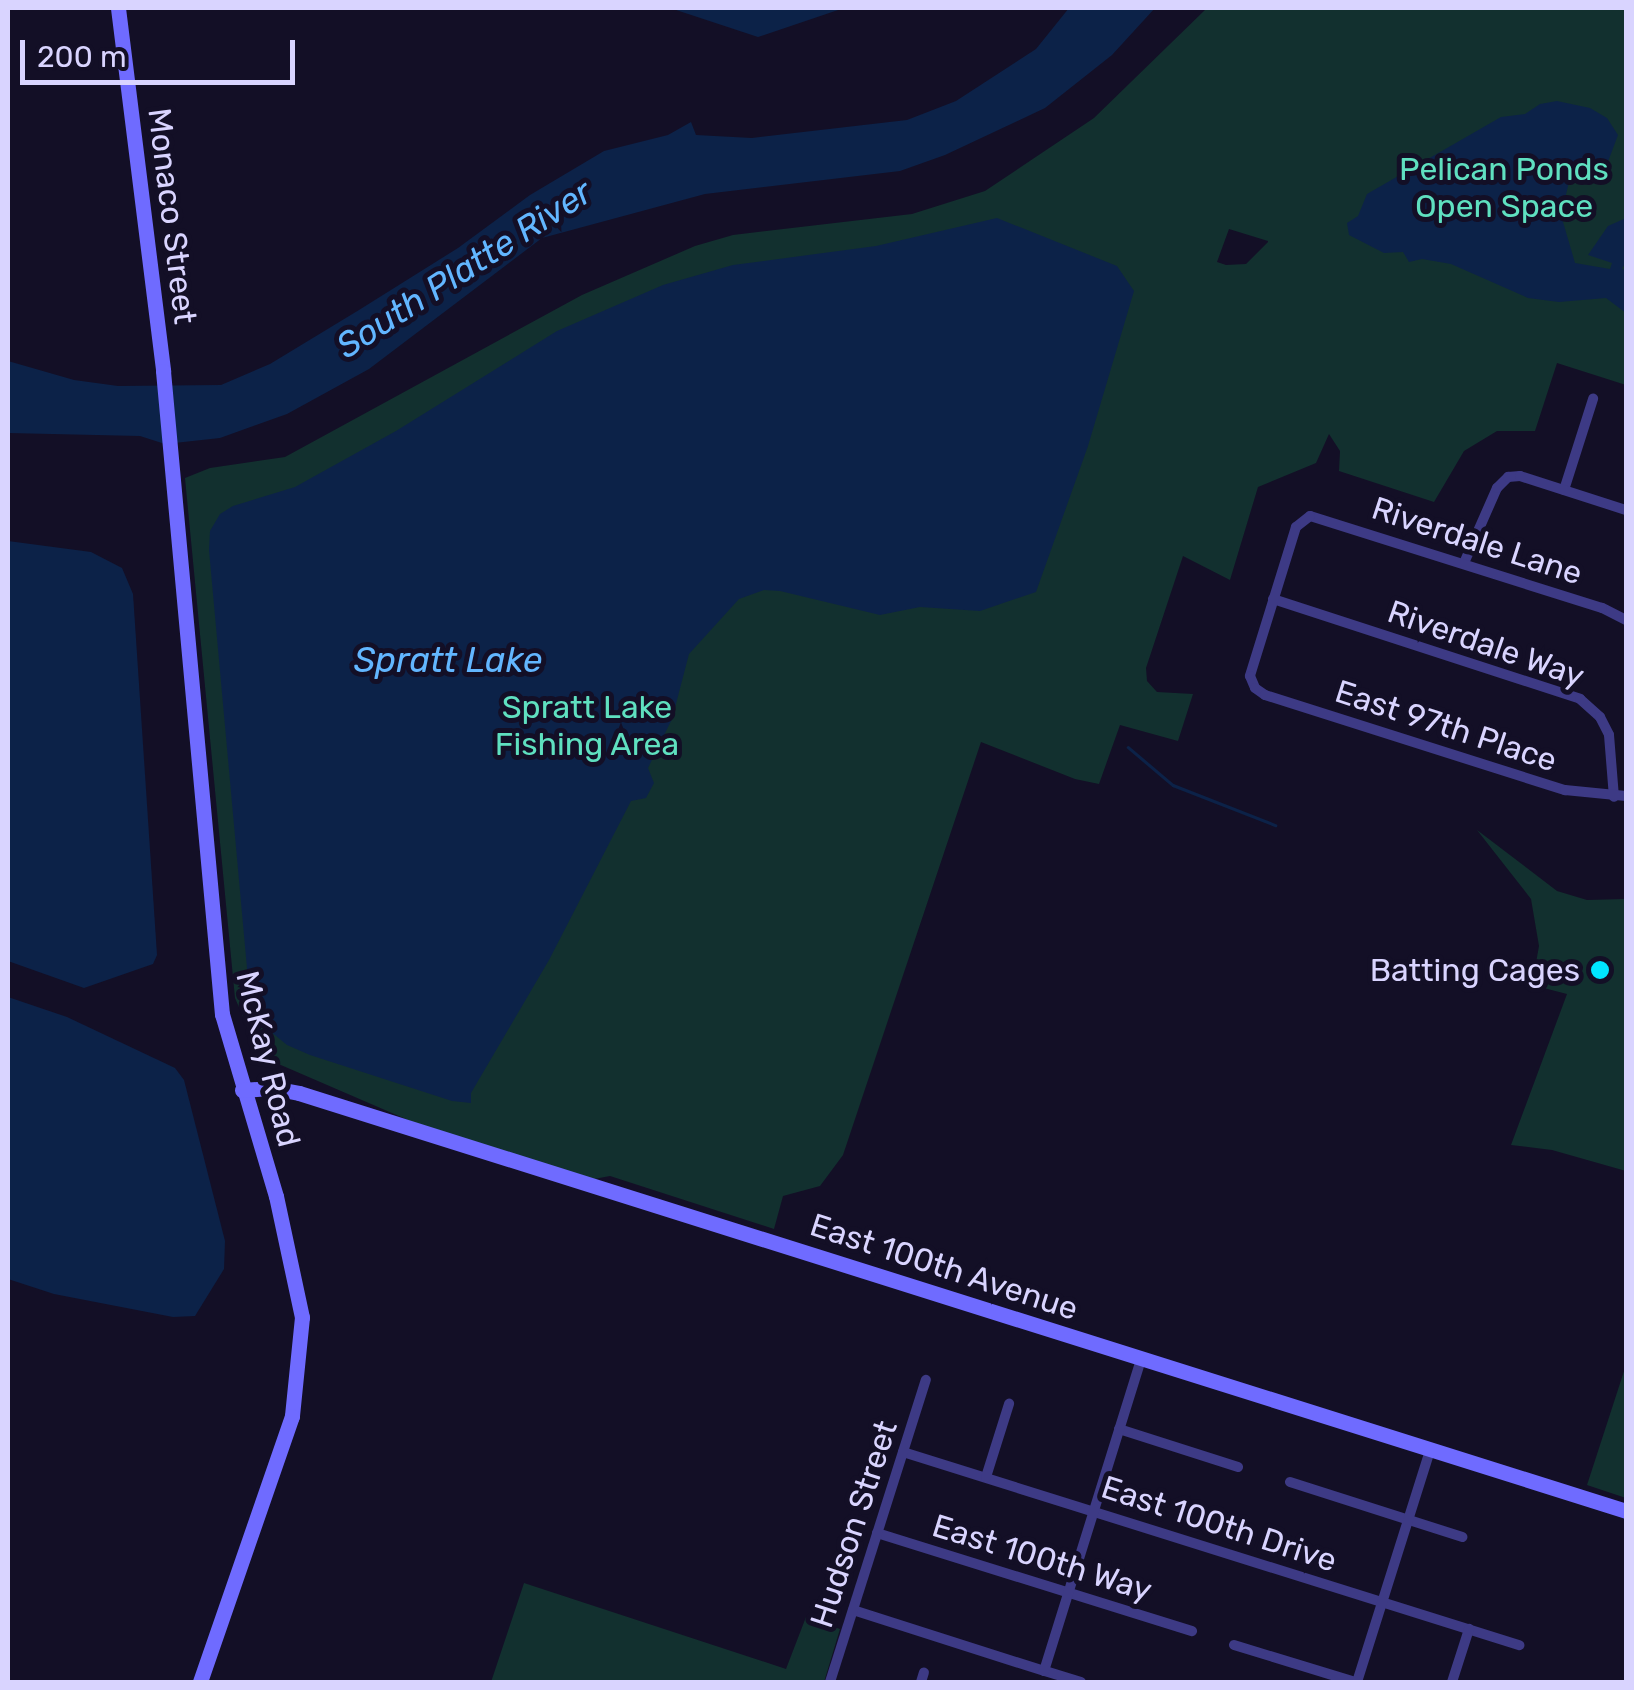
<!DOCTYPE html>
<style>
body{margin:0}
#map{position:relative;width:1634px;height:1690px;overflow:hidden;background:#130f26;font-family:Rubik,sans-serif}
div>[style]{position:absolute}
.green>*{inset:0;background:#12302f}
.water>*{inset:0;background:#0c2248}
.stream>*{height:2.5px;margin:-1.25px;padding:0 1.25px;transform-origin:1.25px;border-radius:1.25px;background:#0c2248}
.street>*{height:10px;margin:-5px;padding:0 5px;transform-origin:5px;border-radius:5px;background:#3d3a85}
.secondary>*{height:15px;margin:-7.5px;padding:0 7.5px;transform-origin:7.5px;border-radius:7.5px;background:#6f6bff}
.dots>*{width:28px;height:28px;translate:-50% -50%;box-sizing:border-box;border:5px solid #130f26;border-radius:50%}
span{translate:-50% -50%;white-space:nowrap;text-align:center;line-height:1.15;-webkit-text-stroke:10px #130f26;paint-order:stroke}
.park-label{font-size:32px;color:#5fe0c0}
.street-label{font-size:32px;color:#d9d4ff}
.poi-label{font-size:32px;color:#d9d4ff}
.right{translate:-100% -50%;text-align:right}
.water-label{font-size:35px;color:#62b6ff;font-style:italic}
.frame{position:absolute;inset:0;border:10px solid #d9d4ff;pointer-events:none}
.scale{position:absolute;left:20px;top:40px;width:275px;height:45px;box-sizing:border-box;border:5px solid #d9d4ff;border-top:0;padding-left:12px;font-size:30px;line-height:35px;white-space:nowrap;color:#d9d4ff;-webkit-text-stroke:8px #130f26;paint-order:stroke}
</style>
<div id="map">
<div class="green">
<i style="clip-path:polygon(evenodd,1207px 8px,1626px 8px,1626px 385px,1557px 363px,1535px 431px,1497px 431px,1464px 451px,1434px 502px,1339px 471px,1340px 451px,1329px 434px,1316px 463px,1258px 487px,1230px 580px,1183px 556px,1146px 668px,1147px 681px,1157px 692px,1193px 694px,1178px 741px,1120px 725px,1099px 784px,1075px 779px,981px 742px,843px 1155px,820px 1186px,783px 1196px,774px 1229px,610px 1176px,594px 1179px,422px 1126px,260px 1056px,235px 998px,185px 478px,210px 468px,285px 457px,582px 295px,695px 246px,733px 235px,912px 214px,985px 191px,1094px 118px,1207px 8px,1229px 229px,1268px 241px,1268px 242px,1246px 264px,1226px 265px,1217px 262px,1229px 229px)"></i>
<i style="clip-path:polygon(1477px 830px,1557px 891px,1587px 900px,1626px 899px,1626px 1171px,1552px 1150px,1511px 1145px,1567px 994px,1532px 985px,1539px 946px,1531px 899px)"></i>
<i style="clip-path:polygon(1626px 1365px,1626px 1498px,1587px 1485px)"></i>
<i style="clip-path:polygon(524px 1583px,786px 1669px,806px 1617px,840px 1629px,824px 1682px,491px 1682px)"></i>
</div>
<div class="water">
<i style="clip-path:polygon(670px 8px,844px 8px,758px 37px)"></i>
<i style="clip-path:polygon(1069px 8px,1155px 8px,1112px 55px,1045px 108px,945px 155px,900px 171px,705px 194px,542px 238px,369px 369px,287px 414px,220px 438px,165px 444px,140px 436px,8px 433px,8px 361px,74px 380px,118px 386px,221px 385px,270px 364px,359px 310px,458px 248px,530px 195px,604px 151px,668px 135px,691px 122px,696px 135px,752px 138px,907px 120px,956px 101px,1036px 49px)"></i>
<i style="clip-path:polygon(1557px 101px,1590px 108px,1607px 118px,1618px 135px,1603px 175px,1591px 179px,1571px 174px,1561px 215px,1575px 263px,1610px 269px,1612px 263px,1588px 255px,1608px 226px,1626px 218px,1626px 263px,1622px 268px,1626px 272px,1626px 313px,1606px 298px,1559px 302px,1528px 298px,1451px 264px,1422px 259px,1409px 262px,1403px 252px,1384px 253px,1349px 235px,1347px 223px,1358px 216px,1367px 194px,1501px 117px,1525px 114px,1540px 104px)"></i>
<i style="clip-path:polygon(997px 218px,1117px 266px,1134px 291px,1088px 446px,1036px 592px,980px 611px,920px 607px,880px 615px,780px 591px,764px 590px,739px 599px,689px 654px,672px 719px,648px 768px,654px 783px,646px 798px,631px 801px,549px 960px,471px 1093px,471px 1103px,452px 1101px,310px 1055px,287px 1045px,270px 1031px,256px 1012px,248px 979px,209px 550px,210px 531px,220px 514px,233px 506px,295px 487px,396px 431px,557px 331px,663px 285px,733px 265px,876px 246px)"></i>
<i style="clip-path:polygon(8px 541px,91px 552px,122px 568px,133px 594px,157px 955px,153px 964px,84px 988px,8px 961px)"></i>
<i style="clip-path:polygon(8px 997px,67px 1017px,175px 1068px,184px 1080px,225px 1241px,224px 1269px,195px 1316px,173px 1317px,54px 1294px,8px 1279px)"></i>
</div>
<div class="stream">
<i style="left:1128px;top:747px;width:59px;rotate:40.2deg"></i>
<i style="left:1173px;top:785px;width:110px;rotate:21.4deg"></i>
</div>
<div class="street">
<i style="left:1564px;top:490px;width:96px;rotate:-72.3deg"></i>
<i style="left:1464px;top:563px;width:82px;rotate:-66.3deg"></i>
<i style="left:1497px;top:488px;width:16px;rotate:-45deg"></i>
<i style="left:1508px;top:477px;width:12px;rotate:-5deg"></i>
<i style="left:1520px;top:476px;width:111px;rotate:17.8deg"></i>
<i style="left:1273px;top:599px;width:323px;rotate:18deg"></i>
<i style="left:1580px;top:699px;width:27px;rotate:42deg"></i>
<i style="left:1600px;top:717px;width:20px;rotate:63deg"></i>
<i style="left:1609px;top:735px;width:62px;rotate:85.4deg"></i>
<i style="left:1626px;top:620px;width:27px;rotate:-153deg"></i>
<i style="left:1602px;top:608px;width:306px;rotate:-162.5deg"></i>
<i style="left:1310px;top:516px;width:18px;rotate:142deg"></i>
<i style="left:1296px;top:527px;width:156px;rotate:107.2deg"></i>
<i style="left:1250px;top:676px;width:13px;rotate:67deg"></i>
<i style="left:1255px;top:688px;width:12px;rotate:35deg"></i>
<i style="left:1265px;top:695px;width:315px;rotate:17.6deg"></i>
<i style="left:1565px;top:790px;width:61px;rotate:5.6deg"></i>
<i style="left:1119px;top:1429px;width:125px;rotate:17.7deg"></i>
<i style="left:903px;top:1452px;width:646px;rotate:17.4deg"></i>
<i style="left:986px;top:1477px;width:77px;rotate:-72.5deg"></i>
<i style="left:1290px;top:1482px;width:181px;rotate:17.7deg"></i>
<i style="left:877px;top:1533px;width:330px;rotate:17.3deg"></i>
<i style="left:853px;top:1610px;width:201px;rotate:17.7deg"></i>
<i style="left:1234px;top:1645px;width:127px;rotate:17deg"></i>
<i style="left:830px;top:1682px;width:317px;rotate:-72.4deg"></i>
<i style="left:921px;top:1682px;width:10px;rotate:-73deg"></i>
<i style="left:1081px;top:1682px;width:39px;rotate:-163deg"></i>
<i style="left:1044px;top:1671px;width:326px;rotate:-72.7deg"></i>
<i style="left:1357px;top:1682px;width:243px;rotate:-72.5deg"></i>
<i style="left:1452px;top:1682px;width:56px;rotate:-72.2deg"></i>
</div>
<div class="secondary">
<i style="left:118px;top:8px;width:366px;rotate:82.9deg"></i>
<i style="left:163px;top:371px;width:646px;rotate:84.76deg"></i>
<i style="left:222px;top:1014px;width:190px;rotate:73.5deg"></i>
<i style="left:276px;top:1196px;width:124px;rotate:77.9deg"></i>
<i style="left:302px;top:1317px;width:100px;rotate:95.8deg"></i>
<i style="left:292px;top:1416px;width:281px;rotate:109.1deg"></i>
<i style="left:242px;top:1090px;width:31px;rotate:-4deg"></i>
<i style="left:273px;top:1088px;width:26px;rotate:11deg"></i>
<i style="left:299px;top:1093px;width:1391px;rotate:17.48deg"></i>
</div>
<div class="dots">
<i style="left:1600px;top:970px;background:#00e5ff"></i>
</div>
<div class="park-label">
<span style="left:1504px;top:188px">Pelican Ponds<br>Open Space</span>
<span style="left:587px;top:726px">Spratt Lake<br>Fishing Area</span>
</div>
<div class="street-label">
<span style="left:172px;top:216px;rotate:83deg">Monaco Street</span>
<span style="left:1477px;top:541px;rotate:18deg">Riverdale Lane</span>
<span style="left:1486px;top:644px;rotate:19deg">Riverdale Way</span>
<span style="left:1446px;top:726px;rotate:18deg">East 97th Place</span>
<span style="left:268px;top:1059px;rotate:76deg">McKay Road</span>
<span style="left:944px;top:1267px;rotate:18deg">East 100th Avenue</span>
<span style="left:854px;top:1524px;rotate:-72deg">Hudson Street</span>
<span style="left:1219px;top:1524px;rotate:18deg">East 100th Drive</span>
<span style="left:1042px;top:1558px;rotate:17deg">East 100th Way</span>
</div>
<div class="poi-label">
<span class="right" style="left:1580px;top:970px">Batting Cages</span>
</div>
<div class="water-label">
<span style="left:464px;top:269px;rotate:-33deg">South Platte River</span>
<span style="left:448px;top:660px">Spratt Lake</span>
</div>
<div class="frame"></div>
<div class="scale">200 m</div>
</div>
